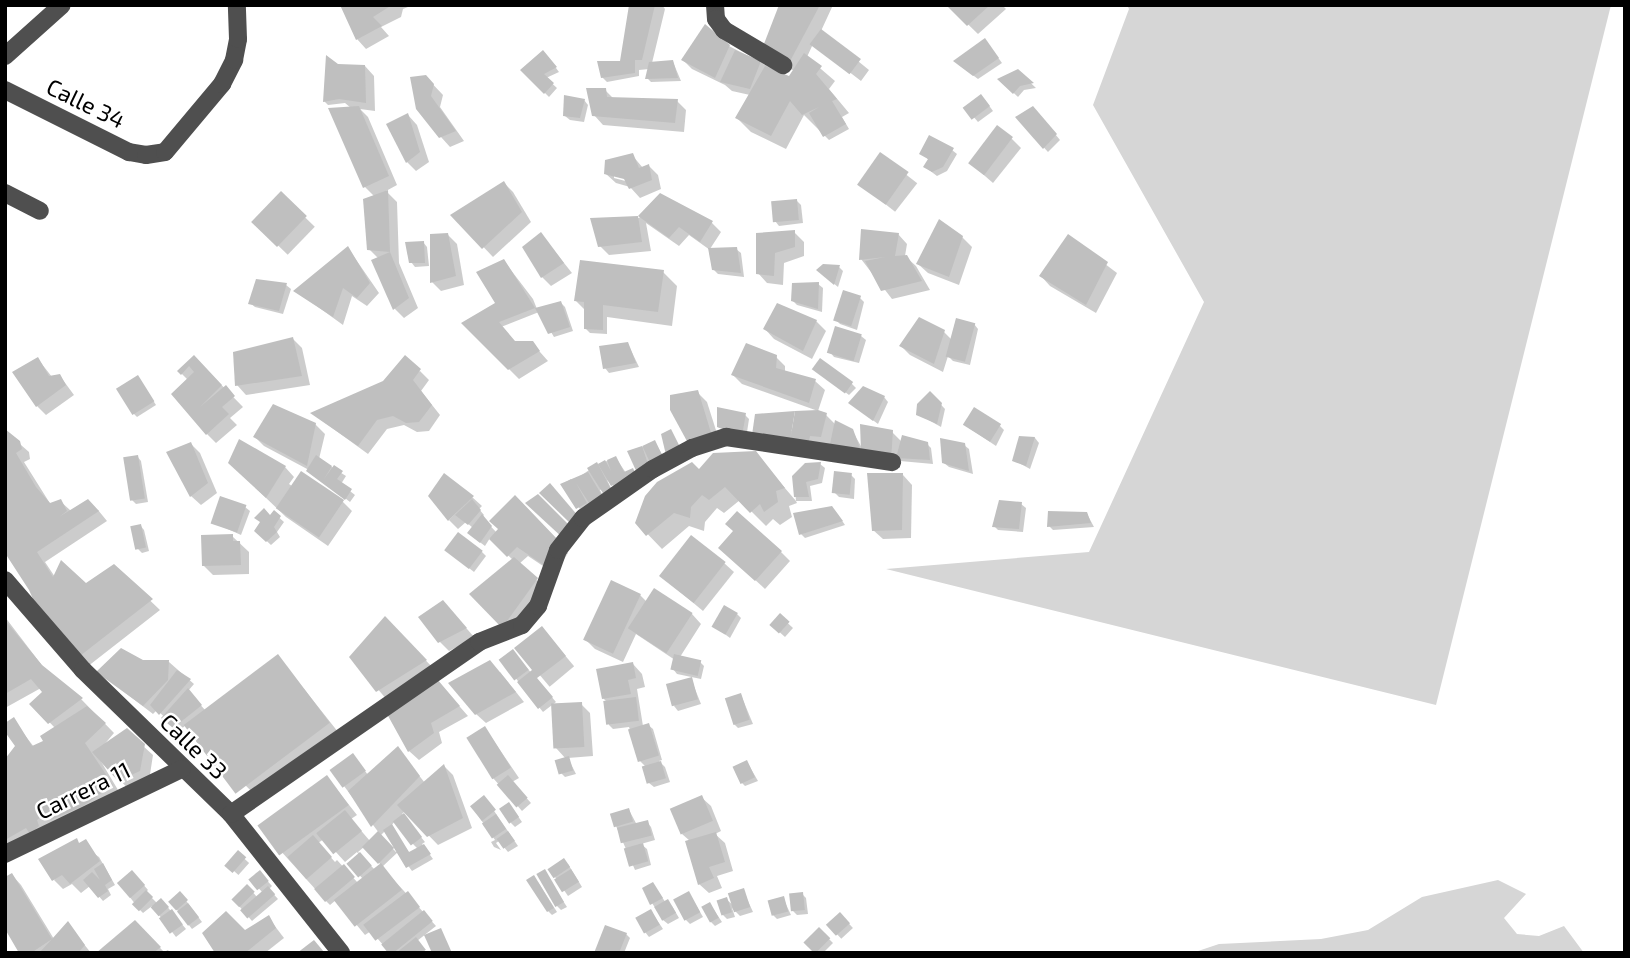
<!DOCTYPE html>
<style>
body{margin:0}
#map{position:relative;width:1630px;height:958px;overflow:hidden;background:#fff;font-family:"Exo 2",sans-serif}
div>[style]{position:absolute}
.green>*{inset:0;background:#d6d6d6}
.shadow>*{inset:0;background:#0003;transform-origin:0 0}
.building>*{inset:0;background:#bfbfbf;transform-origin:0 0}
.minor>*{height:18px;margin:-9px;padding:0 9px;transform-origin:9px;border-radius:9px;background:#4f4f4f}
span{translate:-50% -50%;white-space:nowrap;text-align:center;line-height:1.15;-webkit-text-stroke:5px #fff;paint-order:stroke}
.street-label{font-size:23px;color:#000}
.frame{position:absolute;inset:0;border:7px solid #000;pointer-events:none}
</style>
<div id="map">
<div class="green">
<i style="clip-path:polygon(1127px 5px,1611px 5px,1436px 705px,886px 569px,1089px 552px,1204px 302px,1093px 105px,1129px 9px)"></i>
<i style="clip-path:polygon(1498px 880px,1526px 894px,1504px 918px,1517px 934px,1539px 936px,1564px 926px,1584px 953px,1192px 953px,1219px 944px,1321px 939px,1368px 930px,1422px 897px)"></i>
</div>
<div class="shadow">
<i style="clip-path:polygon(341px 5px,413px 5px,403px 9px,401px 17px,381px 27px,389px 36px,366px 49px,357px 39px)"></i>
<i style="clip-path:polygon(631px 5px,662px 5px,665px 9px,652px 63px,673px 62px,681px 81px,651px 82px,647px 78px,649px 69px,639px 70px,639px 76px,607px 82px,602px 77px,622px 63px)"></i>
<i style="clip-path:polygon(781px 5px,833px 5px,821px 31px,869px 70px,861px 81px,813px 44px,807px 57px,835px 81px,829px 89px,849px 113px,842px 117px,849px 129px,829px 140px,804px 115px,786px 149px,751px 132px,737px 118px,750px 95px,732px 91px,725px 85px,692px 69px,683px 60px,729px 46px,790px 78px,794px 71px,773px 58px)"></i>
<i style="clip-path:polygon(948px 5px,1002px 5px,1006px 9px,978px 34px)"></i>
<i style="clip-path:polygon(989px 45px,1002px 63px,978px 79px,959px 65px)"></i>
<i style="clip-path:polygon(547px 56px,559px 72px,546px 78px,557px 88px,549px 97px,522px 70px)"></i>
<i style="clip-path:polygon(338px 66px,365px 66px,374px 76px,375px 111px,360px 109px,368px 117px,397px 185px,386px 191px,397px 202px,399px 263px,418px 308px,404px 318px,395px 309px,373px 261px,379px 259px,369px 249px,375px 197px,365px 187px,351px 108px,345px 103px,328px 105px,324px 101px)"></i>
<i style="clip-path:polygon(1018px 71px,1036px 88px,1024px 90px,1018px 97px,1000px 80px)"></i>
<i style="clip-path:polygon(426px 77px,443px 95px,440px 107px,464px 141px,450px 147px,441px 137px)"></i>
<i style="clip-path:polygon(605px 90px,614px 99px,677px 101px,686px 110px,684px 132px,603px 125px,594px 115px)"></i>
<i style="clip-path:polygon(584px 100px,588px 105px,584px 122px,570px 120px,565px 116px)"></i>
<i style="clip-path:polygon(985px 100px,993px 111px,978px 122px,966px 108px)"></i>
<i style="clip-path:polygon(1037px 112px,1060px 140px,1048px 152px,1017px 118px)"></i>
<i style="clip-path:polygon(408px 115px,417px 125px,429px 162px,416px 171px,407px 162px)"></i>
<i style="clip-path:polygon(1011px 138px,1021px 148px,993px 183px,970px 163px)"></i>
<i style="clip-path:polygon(952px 150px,957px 154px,947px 171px,937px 176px,925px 167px,929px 160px,921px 153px)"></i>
<i style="clip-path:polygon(evenodd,632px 155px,643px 168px,649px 166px,658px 175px,661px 189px,640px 198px,630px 187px,616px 183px,606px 174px,632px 155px,614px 175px,633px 180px,633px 183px,614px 178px,614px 175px)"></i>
<i style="left:881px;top:155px;width:46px;height:36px;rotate:38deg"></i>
<i style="clip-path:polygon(504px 183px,513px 192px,531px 222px,493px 257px,453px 215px)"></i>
<i style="left:281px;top:194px;width:47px;height:39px;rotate:44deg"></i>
<i style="clip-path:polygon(661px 195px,712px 223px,721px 232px,710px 249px,736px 249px,741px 253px,744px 277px,718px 274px,713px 269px,710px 250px,689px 235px,679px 246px,646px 223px,651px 251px,609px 255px,600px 246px,592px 220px,639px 218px)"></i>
<i style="clip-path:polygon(797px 201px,801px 205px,803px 223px,779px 226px,775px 221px)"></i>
<i style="clip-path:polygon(794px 232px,804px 242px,804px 256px,784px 263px,783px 285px,767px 283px,758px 273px,758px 235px)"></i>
<i style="clip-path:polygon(541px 234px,572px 273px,551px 286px,542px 277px)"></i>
<i style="clip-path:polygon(898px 234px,907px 244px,905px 256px,916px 266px,930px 290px,892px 299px,861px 259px)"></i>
<i style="clip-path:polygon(448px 235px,457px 244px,464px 285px,441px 291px,432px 282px)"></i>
<i style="clip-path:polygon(1068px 236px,1117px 273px,1096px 313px,1050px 286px,1041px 276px)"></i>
<i style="clip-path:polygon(962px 237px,972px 247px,959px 285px,928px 273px,918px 264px)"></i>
<i style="clip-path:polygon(423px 242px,427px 247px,429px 266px,415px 267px,411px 262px)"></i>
<i style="clip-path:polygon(348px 248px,379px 293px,367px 306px,352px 296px,343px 325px,296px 291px)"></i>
<i style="clip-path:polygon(504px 261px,533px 299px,537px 309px,561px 303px,565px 307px,573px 331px,554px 337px,539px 312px,501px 327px,515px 343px,532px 343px,548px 361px,519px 379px,463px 323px,498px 304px)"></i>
<i style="clip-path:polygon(839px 267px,843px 271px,838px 287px,822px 274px)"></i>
<i style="clip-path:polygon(663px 272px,677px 286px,672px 326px,607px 317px,607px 334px,590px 333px,586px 329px,585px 310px,576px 301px)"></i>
<i style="clip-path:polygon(818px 284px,823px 288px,822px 312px,797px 305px,792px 300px)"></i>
<i style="clip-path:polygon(286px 285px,291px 289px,283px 314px,255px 307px,250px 303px)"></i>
<i style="clip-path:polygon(860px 298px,864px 302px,857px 330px,840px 324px,836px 320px)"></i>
<i style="clip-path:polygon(816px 321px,826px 331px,812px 359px,774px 339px,765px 329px)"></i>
<i style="clip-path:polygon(974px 324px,978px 329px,970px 365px,953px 361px,948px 356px,943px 372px,910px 355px,901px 346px,944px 332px,953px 341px)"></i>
<i style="clip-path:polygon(861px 336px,866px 340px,859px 363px,834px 357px,830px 352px)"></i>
<i style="clip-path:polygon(293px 339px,302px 348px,310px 385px,246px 395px,237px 385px)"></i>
<i style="clip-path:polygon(628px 344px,639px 367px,609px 373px,605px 368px)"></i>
<i style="clip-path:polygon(194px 357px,243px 407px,230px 418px,237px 425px,216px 443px,207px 434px,188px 380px,179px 371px)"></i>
<i style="clip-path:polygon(776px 357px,785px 366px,785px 373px,815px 381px,825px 390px,818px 411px,742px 384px,733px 375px)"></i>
<i style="clip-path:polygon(38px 359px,52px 377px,60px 376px,74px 395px,46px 415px,37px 406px)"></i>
<i style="clip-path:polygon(816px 370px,852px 384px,856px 388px,849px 395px)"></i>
<i style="clip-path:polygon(420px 371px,429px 380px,421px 391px,440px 415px,429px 431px,417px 432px,404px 425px,387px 429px,368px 454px,313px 414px)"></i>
<i style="clip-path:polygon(138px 377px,156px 405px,137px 417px,133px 413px)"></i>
<i style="clip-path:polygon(697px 392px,707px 402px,721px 446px,689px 441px)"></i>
<i style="clip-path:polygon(930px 393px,945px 409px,941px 427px,918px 414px)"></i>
<i style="clip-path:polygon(884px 397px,888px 402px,878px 424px,855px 407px)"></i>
<i style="clip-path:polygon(745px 415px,749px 419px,746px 439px,718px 427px)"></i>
<i style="clip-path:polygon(826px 415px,836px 425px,852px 430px,862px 448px,892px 432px,902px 442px,927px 444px,931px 448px,933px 464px,900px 461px,900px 468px,872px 460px,763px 444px)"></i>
<i style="clip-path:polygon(315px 424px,325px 434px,319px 459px,346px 476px,341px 484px,355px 495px,350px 502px,309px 470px,264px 446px,255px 437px)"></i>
<i style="clip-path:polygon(1000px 426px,1004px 430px,996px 446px,969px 428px)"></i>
<i style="clip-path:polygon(5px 431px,29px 452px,30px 459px,24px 462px,51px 505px,60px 501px,70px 510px,98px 510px,107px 521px,45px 562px,55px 577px,86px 585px,114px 566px,160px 610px,87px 667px,42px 614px)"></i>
<i style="clip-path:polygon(1020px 438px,1035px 438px,1039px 443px,1030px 469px,1014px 460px)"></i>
<i style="clip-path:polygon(655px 442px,667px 463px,649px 460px,654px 474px,629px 452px)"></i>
<i style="clip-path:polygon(191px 444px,200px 453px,217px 493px,201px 505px,191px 496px)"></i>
<i style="clip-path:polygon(964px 445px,969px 449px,973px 474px,949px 467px,944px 463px)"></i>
<i style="clip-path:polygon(755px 453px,796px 501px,794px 477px,820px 464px,825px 468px,822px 483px,810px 486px,812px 501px,796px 501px,797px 503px,789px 506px,792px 517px,780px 525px,773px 519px,766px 526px,740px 500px,724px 513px,717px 508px,705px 522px,704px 531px,689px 526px,662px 549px,637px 523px,699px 471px)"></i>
<i style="clip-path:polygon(137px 456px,141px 461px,148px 502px,136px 504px,132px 500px)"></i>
<i style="clip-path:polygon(616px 458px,626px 473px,617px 489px,607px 480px,616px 498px,602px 489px,600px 490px,607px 504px,582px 512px,563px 484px,571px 479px,573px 481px,598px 464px)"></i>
<i style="clip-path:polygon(285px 467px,294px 477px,289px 484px,292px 486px,343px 502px,352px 511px,328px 546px,286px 517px,240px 473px)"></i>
<i style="clip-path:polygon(851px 475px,855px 479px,854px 499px,839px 497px,835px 493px)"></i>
<i style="clip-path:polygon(903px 475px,912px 485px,911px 538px,883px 539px,873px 530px)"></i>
<i style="clip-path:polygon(472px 497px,482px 506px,479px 509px,484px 515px,482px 517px,497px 533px,525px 506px,568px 553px,555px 574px,528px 556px,519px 564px,546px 589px,512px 636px,472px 594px,513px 560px,490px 538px,485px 546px,473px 537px,473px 528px,466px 522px,458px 529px,449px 520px)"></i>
<i style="clip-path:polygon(1021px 504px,1026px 508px,1023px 532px,998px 530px,994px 526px)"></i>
<i style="clip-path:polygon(245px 507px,250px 511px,241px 535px,212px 522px)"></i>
<i style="clip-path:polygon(836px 512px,845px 525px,805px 538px,801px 534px)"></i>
<i style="clip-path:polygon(274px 513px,284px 522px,277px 532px,280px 537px,271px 545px,256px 531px)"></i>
<i style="clip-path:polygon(1087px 514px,1094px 527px,1053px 530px,1049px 526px)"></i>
<i style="clip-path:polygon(140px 525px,144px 530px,149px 551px,142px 553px,137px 548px)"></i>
<i style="clip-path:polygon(232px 536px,249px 552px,249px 574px,213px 575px,203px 565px)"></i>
<i style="clip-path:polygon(482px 552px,486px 556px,474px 572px,451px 554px)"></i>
<i style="clip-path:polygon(781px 552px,790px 561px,765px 589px,730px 557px)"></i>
<i style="clip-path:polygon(724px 563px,734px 572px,703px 611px,661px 576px)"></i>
<i style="clip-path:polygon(640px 595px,647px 602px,692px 614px,701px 624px,680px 657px,700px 662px,704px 666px,701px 679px,677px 674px,673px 669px,675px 660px,636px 634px,623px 662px,595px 649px,586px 640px)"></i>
<i style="clip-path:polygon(452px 612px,475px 638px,449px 651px,440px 642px)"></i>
<i style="clip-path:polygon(737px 614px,741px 618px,730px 638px,714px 626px)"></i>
<i style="clip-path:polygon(780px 616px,793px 628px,785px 637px,776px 629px)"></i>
<i style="clip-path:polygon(5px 617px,47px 672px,81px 699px,114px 733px,103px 746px,143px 746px,153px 755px,149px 781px,129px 790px,96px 753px,121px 795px,5px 852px,5px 762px,17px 746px,13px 720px,34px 747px,45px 742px,55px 728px,32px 704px,44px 692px,41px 688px,5px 708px)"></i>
<i style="clip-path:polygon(385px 618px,435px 670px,387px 700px,351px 657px)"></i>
<i style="left:542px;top:628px;width:50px;height:32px;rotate:50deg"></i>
<i style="clip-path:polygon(278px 656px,342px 737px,258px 798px,186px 725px,179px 731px,157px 710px,153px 714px,98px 672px,142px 662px,169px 662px,194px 684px,188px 691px,205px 710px)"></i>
<i style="clip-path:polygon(517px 656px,556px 702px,543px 712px,501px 660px)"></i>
<i style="clip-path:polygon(633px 664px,642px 674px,645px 687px,637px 689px,643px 726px,648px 725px,653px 729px,662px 760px,659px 761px,665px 767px,670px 782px,654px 787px,649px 783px,646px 767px,640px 761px,629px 727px,613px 729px,609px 725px,608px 703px,603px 698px)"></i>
<i style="clip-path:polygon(500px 672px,524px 702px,486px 723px,476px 714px)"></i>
<i style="clip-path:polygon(691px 679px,701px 704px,678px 711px,674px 706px)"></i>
<i style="clip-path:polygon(446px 691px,468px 716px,439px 732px,442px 743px,419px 760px,409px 751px)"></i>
<i style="clip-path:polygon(741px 695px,753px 724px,738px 728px,734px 724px)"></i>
<i style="clip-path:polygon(581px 704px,590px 713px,593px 756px,568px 758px,576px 774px,565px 777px,561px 773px,566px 759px,556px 748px)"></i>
<i style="clip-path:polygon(485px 728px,519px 778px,512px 782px,531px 803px,522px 811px,493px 778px)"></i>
<i style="clip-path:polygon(evenodd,398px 749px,425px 783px,444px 766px,453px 775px,472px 828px,438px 845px,405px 811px,402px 814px,425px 842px,422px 844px,433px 859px,412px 871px,398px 852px,382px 867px,436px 926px,417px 941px,427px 953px,390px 953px,371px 931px,365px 935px,336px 900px,330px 905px,326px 901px,260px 828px,327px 777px,357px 815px,351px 819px,370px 841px,379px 833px,344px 786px,357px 760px,368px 775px,398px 749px,395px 821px,413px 844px,418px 849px,410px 854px,391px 826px,395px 821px,398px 749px,385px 831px,397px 852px,396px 852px,380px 836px,385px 831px,398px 749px,324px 839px,345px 862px,357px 852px,359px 855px,349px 864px,363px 879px,358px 883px,337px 860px,335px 862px,318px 843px,324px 839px,398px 749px,364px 847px,381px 865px,375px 870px,358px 852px,364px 847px)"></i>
<i style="clip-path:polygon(747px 762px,758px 781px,745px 786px,741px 782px)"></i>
<i style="clip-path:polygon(701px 797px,711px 806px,721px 831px,715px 834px,725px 843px,733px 871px,717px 876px,722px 888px,709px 893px,699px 884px,690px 841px,682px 834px)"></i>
<i style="clip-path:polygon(488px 802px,518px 846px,508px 852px,499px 841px,496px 843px,501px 850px,494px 847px,491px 842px,495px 840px,472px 807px)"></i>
<i style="clip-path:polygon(513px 809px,522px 822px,515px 827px,511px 823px)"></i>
<i style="clip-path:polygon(629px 810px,637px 825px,647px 822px,651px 827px,655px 840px,641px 844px,647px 849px,651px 865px,635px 870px,616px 826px)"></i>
<i style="clip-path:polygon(80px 844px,99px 857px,115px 885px,108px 889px,111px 895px,103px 901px,90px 886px,81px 893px,72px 884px,63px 889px,54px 880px)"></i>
<i style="left:238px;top:853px;width:15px;height:16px;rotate:42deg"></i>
<i style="clip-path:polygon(568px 864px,582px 887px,568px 896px,555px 877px)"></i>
<i style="clip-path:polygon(544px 871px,567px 907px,561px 910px,557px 906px)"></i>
<i style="clip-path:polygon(260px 873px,272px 886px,269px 889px,278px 899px,252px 921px,233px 899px,247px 886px,258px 898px,263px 893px,251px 880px)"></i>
<i style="clip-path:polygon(12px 875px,21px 885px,54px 939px,68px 924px,91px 953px,21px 953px)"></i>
<i style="clip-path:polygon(136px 876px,148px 890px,146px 892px,157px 903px,165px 904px,186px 929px,176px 937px,152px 906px,143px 913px,139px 909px,119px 883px)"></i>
<i style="clip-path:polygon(538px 882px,557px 912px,552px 915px,548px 911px)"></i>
<i style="clip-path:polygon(653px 884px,666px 903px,672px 906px,679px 918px,668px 924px,663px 920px,652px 903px)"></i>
<i style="clip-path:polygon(743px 890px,753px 912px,740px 916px,732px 908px,735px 917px,727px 919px,723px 915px,726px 899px,734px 906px)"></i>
<i style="clip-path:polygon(689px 893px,703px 917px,690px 924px,686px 920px)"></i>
<i style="clip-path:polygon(802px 894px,806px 898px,808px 914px,797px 915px,793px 911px)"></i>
<i style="clip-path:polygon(184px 898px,202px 922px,192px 929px,170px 901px)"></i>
<i style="clip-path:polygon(783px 898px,791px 915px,777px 919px,772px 914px)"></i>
<i style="clip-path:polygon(710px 904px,722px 922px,715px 926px,711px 922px)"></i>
<i style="clip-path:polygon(651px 911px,663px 929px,649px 937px,645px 932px)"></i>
<i style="left:840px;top:914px;width:19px;height:16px;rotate:47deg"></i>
<i style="clip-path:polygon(268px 917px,284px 938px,265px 953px,217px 953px)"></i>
<i style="clip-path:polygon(135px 922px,164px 952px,168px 950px,170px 953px,99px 953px)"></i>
<i style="clip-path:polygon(819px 929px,833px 943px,823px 953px,817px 953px,806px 942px)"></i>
<i style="clip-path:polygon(626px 934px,630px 938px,624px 953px,596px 953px)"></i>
</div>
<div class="building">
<i style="clip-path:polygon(340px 5px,392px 5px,373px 17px,382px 26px,356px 40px)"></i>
<i style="clip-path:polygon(629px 5px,655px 5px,642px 60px,635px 60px,635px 73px,601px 78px,597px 61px,620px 61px)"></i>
<i style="clip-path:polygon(779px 5px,820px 5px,788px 65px,762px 49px)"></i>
<i style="clip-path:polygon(946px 5px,990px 5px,967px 26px)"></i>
<i style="clip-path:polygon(705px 24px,730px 45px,715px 78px,681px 60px)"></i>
<i style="left:821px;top:29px;width:50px;height:19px;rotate:37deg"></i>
<i style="clip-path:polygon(985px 38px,999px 58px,973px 76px,953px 61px)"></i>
<i style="clip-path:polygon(543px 50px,557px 67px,544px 74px,554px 83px,544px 94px,520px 70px)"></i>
<i style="clip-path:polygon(735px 50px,761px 61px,750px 89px,720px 82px)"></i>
<i style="clip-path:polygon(804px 53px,822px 66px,816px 74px,837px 99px,832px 101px,846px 124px,823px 137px,809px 113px,819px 107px,802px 115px,790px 101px,771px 136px,735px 118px,765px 66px,789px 76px)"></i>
<i style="clip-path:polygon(326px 55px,338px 64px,365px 65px,366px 103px,339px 99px,323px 102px)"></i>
<i style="clip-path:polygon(673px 60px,678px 78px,645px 79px,649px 62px)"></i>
<i style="clip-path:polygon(1018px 69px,1034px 83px,1020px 86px,1013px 94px,997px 79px)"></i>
<i style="clip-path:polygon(426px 75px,434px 84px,431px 96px,456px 131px,439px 138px,416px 109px,410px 77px)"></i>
<i style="clip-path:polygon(586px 88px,606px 88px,607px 97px,678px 99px,675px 123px,592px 116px)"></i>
<i style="left:981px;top:94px;width:15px;height:23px;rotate:53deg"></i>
<i style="clip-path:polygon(564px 95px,585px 99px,580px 118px,563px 116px)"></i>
<i style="clip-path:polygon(359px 106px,389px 176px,363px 188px,328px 108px)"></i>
<i style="clip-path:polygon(1033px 106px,1057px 134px,1043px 149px,1015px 117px)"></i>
<i style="clip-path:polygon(408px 113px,420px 152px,406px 163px,386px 124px)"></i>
<i style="left:997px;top:125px;width:20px;height:48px;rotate:37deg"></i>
<i style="clip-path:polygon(929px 135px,954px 148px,943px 167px,932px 172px,923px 167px,928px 159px,919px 154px)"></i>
<i style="left:880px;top:152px;width:35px;height:40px;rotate:35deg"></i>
<i style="clip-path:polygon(633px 153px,639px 168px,649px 164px,652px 180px,629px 189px,624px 179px,604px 174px,605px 160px)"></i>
<i style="clip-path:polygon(504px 181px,522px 212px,482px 249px,450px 215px)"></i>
<i style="clip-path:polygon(388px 190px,390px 252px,367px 250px,363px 199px)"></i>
<i style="left:281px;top:191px;width:36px;height:43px;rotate:44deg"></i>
<i style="clip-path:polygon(660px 193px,713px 221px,700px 242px,679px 227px,669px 238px,638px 216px)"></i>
<i style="left:797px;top:199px;width:21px;height:26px;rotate:85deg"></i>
<i style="clip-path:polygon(638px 216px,642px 242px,598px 247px,590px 218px)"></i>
<i style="clip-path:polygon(939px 219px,963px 236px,949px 277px,916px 264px)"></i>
<i style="clip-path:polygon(861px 229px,899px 233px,895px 256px,907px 255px,922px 281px,881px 291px,865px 261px,885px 257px,859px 260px)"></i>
<i style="clip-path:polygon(795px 230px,795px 247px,775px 253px,774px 276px,756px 274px,756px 233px)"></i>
<i style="clip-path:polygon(541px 232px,564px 263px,541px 278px,522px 247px)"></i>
<i style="clip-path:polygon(448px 233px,456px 276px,430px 283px,430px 234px)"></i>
<i style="clip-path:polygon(1068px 234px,1108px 262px,1086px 305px,1039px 276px)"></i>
<i style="clip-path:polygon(424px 241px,425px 263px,409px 263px,405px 242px)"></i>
<i style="clip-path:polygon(348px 246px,370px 283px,357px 298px,343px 288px,333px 317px,293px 291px)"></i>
<i style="clip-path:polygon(737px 247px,741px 273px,712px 270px,708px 248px)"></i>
<i style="clip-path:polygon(390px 252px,409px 298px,393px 310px,371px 260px)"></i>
<i style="clip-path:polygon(504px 259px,535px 308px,499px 322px,515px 341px,533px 341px,540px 351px,508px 370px,461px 323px,495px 303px,476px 272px)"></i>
<i style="clip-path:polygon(580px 260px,664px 270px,658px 312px,603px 305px,603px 330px,584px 329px,584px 302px,574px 301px)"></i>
<i style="clip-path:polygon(823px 264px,840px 265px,834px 285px,816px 270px)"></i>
<i style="clip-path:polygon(256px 279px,287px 283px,279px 311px,248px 304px)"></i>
<i style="clip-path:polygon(819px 282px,818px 309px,791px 301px,792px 283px)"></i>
<i style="left:843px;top:290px;width:19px;height:32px;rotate:18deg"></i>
<i style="clip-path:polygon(561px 301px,570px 327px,548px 334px,535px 308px)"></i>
<i style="clip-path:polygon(777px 303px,817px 320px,803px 351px,763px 329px)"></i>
<i style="clip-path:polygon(919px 317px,945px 330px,934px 364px,899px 346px)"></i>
<i style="left:956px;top:318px;width:20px;height:40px;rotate:15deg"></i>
<i style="left:835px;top:326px;width:28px;height:28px;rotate:17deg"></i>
<i style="clip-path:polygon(293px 337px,302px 376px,235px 386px,233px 352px)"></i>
<i style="clip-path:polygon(628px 342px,636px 363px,603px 369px,599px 346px)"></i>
<i style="clip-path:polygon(746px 343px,777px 355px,776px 368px,816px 379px,809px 403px,731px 375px)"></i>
<i style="clip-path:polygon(194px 355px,222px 385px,200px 407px,226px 385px,235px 396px,222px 407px,229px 414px,206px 435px,171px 394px,194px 372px,189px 366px,181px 375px,177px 371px)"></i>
<i style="clip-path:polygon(405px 355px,421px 369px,413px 380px,432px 405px,419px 422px,406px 423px,393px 416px,377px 420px,358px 446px,310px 413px,383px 381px)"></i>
<i style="clip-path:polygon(38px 357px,49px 376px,60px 374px,66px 385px,36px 407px,12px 372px)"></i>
<i style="left:820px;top:358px;width:41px;height:14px;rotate:36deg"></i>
<i style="left:138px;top:375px;width:31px;height:26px;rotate:58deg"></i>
<i style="clip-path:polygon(863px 386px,885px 396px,873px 421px,848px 403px)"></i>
<i style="clip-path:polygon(698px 390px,712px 436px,688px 443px,670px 410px,670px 395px)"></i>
<i style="clip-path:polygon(930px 391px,942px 403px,937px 424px,916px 415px,917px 404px)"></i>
<i style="clip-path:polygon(273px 404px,316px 423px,307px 466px,253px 437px)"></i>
<i style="clip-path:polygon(717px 407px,746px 413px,742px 436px,717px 427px)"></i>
<i style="left:974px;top:407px;width:32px;height:21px;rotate:32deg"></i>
<i style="clip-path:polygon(818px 410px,827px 413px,821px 437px,810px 436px,808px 445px,790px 441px,795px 411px)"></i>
<i style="clip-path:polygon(795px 411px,790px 441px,752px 435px,755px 414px)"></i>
<i style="clip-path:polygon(835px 420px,853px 429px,861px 451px,829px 449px)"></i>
<i style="clip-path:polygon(860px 424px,893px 430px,891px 460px,861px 451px)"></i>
<i style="clip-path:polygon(5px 429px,20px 441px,22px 449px,16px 453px,36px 487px,50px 503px,61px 499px,67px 511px,59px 517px,88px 499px,99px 511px,37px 552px,53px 577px,61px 560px,86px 583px,114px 564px,153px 599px,76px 659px,40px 615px,29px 590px,5px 553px)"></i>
<i style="clip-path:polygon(671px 429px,681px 449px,666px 455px,661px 434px)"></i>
<i style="clip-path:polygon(902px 435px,928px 442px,930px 460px,896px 458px)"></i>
<i style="clip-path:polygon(1019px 436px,1035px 437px,1026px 466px,1012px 461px)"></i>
<i style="clip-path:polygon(940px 438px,965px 443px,969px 471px,942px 463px)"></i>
<i style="clip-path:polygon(239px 439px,286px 466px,266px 498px,228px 463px)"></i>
<i style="left:655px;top:440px;width:21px;height:14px;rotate:65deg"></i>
<i style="clip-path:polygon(191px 442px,208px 483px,190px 497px,166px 452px)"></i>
<i style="clip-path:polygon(642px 446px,650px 470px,638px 475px,627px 451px)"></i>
<i style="clip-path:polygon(756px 451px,785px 488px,776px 491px,778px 502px,764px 512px,760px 504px,750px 513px,725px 487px,709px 500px,702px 495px,691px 507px,690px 518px,674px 513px,646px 536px,635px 523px,645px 496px,657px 482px,692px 462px,699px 469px,713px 453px)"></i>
<i style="left:138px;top:455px;width:44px;height:15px;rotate:81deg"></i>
<i style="clip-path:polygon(316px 455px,332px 466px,324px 479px,334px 465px,343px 471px,337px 479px,352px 489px,345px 500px,306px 471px)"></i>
<i style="clip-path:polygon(616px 456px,624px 472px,633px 468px,636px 475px,611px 486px,598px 464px,605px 460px,611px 471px,607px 460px)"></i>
<i style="clip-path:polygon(597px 462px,613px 493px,606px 498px,587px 468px)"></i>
<i style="clip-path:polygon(821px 462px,818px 479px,806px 482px,809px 497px,794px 497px,792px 476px,805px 463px)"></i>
<i style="left:301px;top:471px;width:52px;height:45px;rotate:34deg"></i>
<i style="left:834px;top:471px;width:18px;height:22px;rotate:6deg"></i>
<i style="clip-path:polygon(588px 472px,604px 499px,591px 506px,576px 483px,587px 503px,576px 509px,560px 484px)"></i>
<i style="clip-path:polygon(444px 473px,474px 496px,448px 521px,428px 496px)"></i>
<i style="clip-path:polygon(867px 473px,903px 473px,902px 530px,872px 531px)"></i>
<i style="clip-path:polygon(550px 483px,579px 517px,572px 525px,539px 493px)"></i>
<i style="clip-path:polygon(538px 494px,572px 528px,564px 539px,525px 503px)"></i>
<i style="clip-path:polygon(515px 495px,560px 542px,545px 566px,517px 547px,507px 557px,489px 539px,498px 529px,489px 521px)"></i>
<i style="left:220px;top:496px;width:28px;height:29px;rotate:19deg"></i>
<i style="clip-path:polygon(472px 499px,481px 510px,468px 525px,455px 515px)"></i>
<i style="clip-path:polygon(999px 500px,1022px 502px,1019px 529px,992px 527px)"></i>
<i style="clip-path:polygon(832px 506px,843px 521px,799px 535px,793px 513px)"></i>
<i style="clip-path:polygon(264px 508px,270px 515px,274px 510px,281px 516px,274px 527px,277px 532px,266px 542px,254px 531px,260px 522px,254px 518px)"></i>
<i style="clip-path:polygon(737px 511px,782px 551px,755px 581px,718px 548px,733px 531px,725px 524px)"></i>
<i style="clip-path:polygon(1048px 511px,1087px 512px,1091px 523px,1047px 527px)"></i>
<i style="clip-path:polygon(482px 514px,492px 526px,480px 543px,467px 533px)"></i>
<i style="left:141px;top:524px;width:24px;height:11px;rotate:78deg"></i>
<i style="left:458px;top:532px;width:31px;height:23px;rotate:37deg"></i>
<i style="clip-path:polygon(233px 534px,233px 541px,240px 541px,241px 565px,202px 566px,201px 535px)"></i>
<i style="left:691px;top:535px;width:44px;height:52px;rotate:38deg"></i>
<i style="clip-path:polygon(514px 557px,538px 578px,502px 628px,469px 594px)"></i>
<i style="left:611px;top:580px;width:33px;height:66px;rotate:25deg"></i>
<i style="left:654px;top:588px;width:46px;height:48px;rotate:33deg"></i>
<i style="clip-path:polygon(443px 600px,467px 628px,438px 643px,418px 617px)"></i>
<i style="left:724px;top:605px;width:16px;height:25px;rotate:30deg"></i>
<i style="left:780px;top:613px;width:13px;height:16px;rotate:42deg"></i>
<i style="clip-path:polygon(385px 616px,427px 660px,376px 692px,349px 657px)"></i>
<i style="clip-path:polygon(5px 620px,42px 665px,83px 698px,48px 724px,29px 704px,42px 692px,31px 679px,5px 694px)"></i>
<i style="clip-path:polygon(542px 626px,566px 656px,537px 678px,553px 697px,538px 709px,517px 682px,532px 670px,514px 648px)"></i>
<i style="clip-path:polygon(121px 648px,143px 660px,169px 660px,168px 680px,143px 706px,96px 672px)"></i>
<i style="left:513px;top:649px;width:26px;height:18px;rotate:53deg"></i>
<i style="left:278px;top:654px;width:86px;height:118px;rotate:53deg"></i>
<i style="left:674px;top:654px;width:28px;height:16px;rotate:13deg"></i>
<i style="clip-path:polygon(490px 660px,516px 692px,475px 715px,448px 683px)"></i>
<i style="clip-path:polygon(633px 662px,636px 678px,628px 680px,631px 694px,602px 699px,596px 669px)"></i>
<i style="clip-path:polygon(177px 670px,191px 679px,159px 715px,150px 705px)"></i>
<i style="left:692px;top:677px;width:23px;height:27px;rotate:75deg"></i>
<i style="clip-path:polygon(437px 679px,460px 706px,431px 723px,434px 733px,408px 752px,387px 714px)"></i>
<i style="clip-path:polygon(188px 688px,202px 705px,173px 728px,161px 718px)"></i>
<i style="left:741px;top:693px;width:28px;height:17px;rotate:72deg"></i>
<i style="left:636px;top:697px;width:24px;height:33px;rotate:83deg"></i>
<i style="left:582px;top:702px;width:45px;height:31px;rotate:87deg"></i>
<i style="clip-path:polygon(87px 706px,106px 723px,85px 743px,113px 785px,83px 806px,51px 820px,46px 813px,37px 820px,39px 826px,30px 834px,26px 828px,5px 840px,5px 759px,15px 746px,5px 732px,5px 723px,14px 717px,32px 746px,43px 741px,40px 736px)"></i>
<i style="left:649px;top:723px;width:34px;height:22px;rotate:73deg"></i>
<i style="left:485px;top:726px;width:49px;height:22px;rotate:58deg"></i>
<i style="clip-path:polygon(127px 728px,145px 744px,140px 771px,118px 781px,92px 752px)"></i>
<i style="clip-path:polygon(398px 746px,420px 776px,371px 827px,348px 791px)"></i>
<i style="left:353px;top:753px;width:22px;height:29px;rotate:54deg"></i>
<i style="left:569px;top:756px;width:15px;height:15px;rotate:74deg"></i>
<i style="left:747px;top:760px;width:19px;height:16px;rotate:65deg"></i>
<i style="left:661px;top:761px;width:18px;height:20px;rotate:74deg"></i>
<i style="clip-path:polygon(444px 764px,463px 818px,427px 837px,397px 805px)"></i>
<i style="left:327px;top:775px;width:37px;height:86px;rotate:54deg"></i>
<i style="left:508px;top:775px;width:30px;height:15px;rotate:49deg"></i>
<i style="left:484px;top:795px;width:19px;height:18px;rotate:51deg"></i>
<i style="left:702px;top:795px;width:28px;height:35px;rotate:67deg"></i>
<i style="left:509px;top:802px;width:18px;height:12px;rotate:56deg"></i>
<i style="left:629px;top:808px;width:14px;height:20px;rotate:73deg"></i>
<i style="left:345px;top:810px;width:27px;height:37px;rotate:51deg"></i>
<i style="left:404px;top:813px;width:30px;height:14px;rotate:53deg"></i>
<i style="left:496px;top:814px;width:18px;height:17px;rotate:56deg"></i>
<i style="left:648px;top:820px;width:16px;height:32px;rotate:76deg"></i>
<i style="clip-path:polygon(392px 824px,409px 852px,424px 844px,431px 854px,406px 868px,394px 848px,378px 864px,362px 847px,378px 831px,394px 848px,383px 830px)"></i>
<i style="left:508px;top:831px;width:12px;height:14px;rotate:55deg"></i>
<i style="clip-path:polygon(716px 832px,725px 862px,709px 867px,714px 878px,698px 885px,685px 841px)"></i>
<i style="left:313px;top:835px;width:29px;height:34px;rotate:49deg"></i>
<i style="clip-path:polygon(77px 838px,79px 843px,86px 839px,100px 861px,70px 884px,62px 875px,52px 881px,38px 859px)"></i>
<i style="left:643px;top:843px;width:19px;height:20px;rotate:74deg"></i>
<i style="left:238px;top:850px;width:11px;height:21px;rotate:41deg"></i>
<i style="left:360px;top:852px;width:18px;height:18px;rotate:49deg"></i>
<i style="left:564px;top:858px;width:11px;height:20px;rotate:56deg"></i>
<i style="clip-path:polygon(103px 863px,112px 880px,105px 885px,108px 891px,98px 898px,83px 880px,92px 872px,100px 880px,94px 869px)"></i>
<i style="left:381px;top:863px;width:34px;height:60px;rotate:52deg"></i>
<i style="left:344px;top:864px;width:17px;height:39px;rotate:50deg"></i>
<i style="left:545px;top:869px;width:38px;height:10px;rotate:60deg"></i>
<i style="left:571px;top:869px;width:15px;height:20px;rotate:58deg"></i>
<i style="left:132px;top:870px;width:20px;height:20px;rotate:49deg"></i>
<i style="left:260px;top:870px;width:14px;height:15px;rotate:51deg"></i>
<i style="clip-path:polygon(12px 873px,52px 939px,68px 921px,85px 945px,78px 953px,39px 953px,52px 939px,31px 953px,19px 953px,5px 929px,5px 877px)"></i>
<i style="clip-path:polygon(534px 875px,554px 908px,547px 912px,526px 880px)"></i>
<i style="clip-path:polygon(653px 882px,663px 898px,650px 905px,642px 888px)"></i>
<i style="left:247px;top:884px;width:11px;height:22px;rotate:45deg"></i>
<i style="left:268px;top:886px;width:11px;height:37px;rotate:49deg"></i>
<i style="left:744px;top:888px;width:20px;height:17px;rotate:72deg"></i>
<i style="left:146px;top:890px;width:10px;height:20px;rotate:45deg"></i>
<i style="left:180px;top:891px;width:12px;height:16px;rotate:48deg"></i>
<i style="left:408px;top:891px;width:20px;height:56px;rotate:53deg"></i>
<i style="left:689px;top:891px;width:24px;height:18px;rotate:62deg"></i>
<i style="left:803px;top:892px;width:18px;height:14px;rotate:84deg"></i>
<i style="left:784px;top:896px;width:16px;height:17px;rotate:75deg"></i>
<i style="left:727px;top:897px;width:16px;height:11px;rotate:72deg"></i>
<i style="left:161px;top:898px;width:12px;height:14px;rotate:48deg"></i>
<i style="left:668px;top:899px;width:16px;height:16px;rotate:60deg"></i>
<i style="left:710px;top:902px;width:18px;height:10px;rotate:61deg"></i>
<i style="left:188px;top:903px;width:18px;height:14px;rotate:52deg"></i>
<i style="left:172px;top:909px;width:19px;height:16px;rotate:55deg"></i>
<i style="left:651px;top:909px;width:18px;height:18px;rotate:61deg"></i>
<i style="left:424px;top:910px;width:14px;height:55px;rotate:51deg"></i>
<i style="clip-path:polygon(226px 911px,245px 930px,269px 915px,276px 928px,245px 953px,215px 953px,202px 933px)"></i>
<i style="left:840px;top:912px;width:15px;height:19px;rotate:48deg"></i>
<i style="clip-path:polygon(135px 920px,161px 947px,153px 953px,96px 953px)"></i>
<i style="clip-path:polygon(605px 925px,627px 933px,619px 953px,594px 953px)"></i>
<i style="left:819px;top:927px;width:16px;height:22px;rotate:45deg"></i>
<i style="clip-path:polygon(441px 928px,452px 953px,432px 953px,424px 935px)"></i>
<i style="clip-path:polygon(416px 937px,426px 950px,396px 953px)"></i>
<i style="clip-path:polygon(314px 940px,324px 952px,297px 953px)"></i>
</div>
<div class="minor">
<i style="left:715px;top:5px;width:14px;rotate:86deg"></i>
<i style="left:716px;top:19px;width:14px;rotate:54deg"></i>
<i style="left:724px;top:30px;width:69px;rotate:30.7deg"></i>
<i style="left:5px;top:56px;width:76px;rotate:-41.8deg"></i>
<i style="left:5px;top:90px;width:139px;rotate:26.6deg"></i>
<i style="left:129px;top:152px;width:17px;rotate:10deg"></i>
<i style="left:146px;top:155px;width:19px;rotate:-9deg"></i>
<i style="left:165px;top:152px;width:89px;rotate:-50deg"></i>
<i style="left:222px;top:84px;width:27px;rotate:-63deg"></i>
<i style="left:234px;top:60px;width:21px;rotate:-79deg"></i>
<i style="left:238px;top:39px;width:34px;rotate:-92deg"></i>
<i style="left:5px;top:193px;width:39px;rotate:27deg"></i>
<i style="left:5px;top:580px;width:119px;rotate:49.1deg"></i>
<i style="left:83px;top:670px;width:206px;rotate:44.2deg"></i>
<i style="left:231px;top:814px;width:177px;rotate:51.6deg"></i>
<i style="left:231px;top:814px;width:302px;rotate:-34.7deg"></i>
<i style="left:479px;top:642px;width:46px;rotate:-21.6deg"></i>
<i style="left:522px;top:625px;width:25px;rotate:-50deg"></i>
<i style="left:538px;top:606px;width:59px;rotate:-70.3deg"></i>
<i style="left:558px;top:550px;width:41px;rotate:-52deg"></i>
<i style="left:583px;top:518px;width:85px;rotate:-35deg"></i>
<i style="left:653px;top:469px;width:44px;rotate:-28.3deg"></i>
<i style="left:692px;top:448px;width:36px;rotate:-18deg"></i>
<i style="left:726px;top:437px;width:168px;rotate:8.6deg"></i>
<i style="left:5px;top:854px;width:196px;rotate:-25.7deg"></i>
</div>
<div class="street-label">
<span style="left:86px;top:103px;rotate:26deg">Calle 34</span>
<span style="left:194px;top:746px;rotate:44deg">Calle 33</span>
<span style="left:83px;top:790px;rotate:-26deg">Carrera 11</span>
</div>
<div class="frame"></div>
</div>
